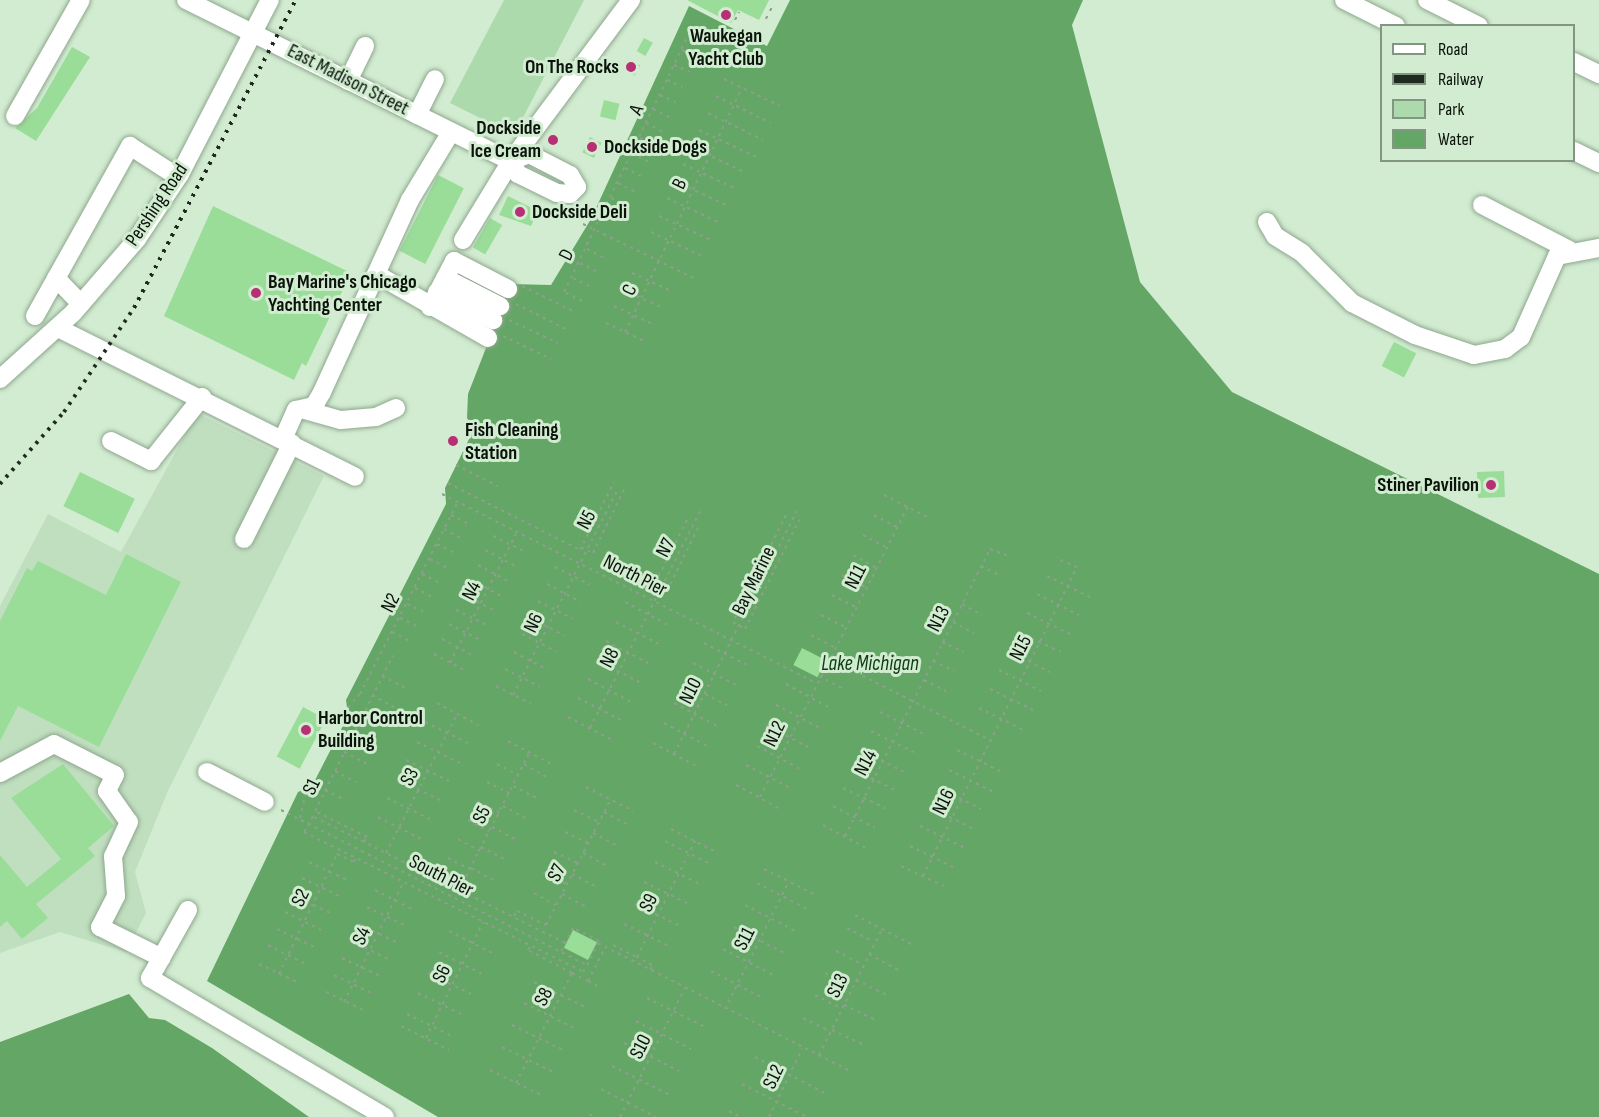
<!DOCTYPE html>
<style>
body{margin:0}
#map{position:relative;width:1599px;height:1117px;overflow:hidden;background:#d2ecd1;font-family:"Sofia Sans Condensed",sans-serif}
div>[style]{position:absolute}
.built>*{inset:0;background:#c0dfbf}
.green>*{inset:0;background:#addaac}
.water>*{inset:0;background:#64a665}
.building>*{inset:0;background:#9d9;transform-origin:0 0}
.path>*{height:2px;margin-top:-1px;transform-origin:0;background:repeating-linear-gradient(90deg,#8ca08b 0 3px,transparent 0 7.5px)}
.roads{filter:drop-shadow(0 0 2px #8ea78e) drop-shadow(0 0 2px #8ea78e)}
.minor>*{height:18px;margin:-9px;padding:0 9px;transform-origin:9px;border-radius:9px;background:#fff}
.rail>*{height:4px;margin-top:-2px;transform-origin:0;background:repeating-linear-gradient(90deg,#1f2a1f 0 3px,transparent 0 9px)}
.dots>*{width:16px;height:16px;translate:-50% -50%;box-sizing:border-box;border:3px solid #d2ecd1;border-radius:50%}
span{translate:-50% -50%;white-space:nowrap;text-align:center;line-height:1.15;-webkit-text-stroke:6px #d2ecd1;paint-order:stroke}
.poi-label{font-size:20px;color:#0b140b;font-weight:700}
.right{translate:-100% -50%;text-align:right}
.left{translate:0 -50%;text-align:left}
.street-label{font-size:20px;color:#0b140b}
.water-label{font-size:21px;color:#0e3d12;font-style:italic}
.legend{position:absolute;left:1380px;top:24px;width:195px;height:138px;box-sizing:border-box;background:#d2ecd1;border:2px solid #829682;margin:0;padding:8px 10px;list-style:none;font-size:18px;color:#0b140b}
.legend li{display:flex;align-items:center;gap:12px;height:30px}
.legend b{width:30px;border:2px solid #829682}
</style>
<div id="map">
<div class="built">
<i style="clip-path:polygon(197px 413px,324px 476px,167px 793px,135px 872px,146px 913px,126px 952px,60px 932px,0 953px,0 606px,48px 514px,121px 552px)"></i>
</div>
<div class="green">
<i style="clip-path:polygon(504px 0,584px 0,514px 135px,450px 103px)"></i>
</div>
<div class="water">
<i style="clip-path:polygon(790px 0,1083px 0,1072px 25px,1140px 282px,1232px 392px,1599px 574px,1599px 1117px,438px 1117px,207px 981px,298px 792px,312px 786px,348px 716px,346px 700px,446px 504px,445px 488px,474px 429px,467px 418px,468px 394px,511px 284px,551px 285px,591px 219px,689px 6px,767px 46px)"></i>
<i style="clip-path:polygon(129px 994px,149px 1018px,165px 1020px,212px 1048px,309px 1117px,0 1117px,0 1042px)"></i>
</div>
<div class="building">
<i style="clip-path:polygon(687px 0,769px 0,759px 20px,738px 10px,731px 23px)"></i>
<i style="left:644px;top:38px;width:10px;height:15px;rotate:29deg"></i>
<i style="clip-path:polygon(72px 47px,90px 57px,36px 141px,15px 128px,37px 108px)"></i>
<i style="left:629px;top:59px;width:13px;height:12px;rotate:29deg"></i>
<i style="left:604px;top:100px;width:16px;height:17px;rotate:14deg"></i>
<i style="left:551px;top:133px;width:11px;height:11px;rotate:27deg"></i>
<i style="left:590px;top:137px;width:13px;height:17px;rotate:27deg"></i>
<i style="left:438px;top:175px;width:29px;height:85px;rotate:27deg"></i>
<i style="clip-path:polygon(508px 196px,538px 211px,531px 226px,499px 215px)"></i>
<i style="clip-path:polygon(213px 206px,351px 273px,306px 366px,302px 363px,294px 380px,164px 316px)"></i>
<i style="left:490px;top:218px;width:14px;height:34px;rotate:30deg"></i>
<i style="left:1394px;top:342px;width:25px;height:27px;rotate:27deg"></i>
<i style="left:450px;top:434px;width:11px;height:11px;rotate:27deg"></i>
<i style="left:1504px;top:471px;width:26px;height:27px;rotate:88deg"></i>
<i style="left:80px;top:472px;width:61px;height:38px;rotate:26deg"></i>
<i style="clip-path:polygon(126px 554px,181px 582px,99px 747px,18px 706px,0 741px,0 621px,27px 568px,32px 571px,38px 561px,106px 595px)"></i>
<i style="left:802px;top:648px;width:27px;height:19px;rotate:27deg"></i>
<i style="left:303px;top:707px;width:26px;height:56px;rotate:28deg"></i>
<i style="clip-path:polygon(63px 764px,114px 826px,88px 848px,95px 856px,36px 904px,48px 918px,22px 939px,7px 921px,0 927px,0 855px,27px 887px,61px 859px,11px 798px)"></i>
<i style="left:573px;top:930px;width:27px;height:20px;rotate:27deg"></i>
</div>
<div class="path">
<i style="left:770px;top:11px;width:4px;rotate:-63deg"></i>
<i style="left:766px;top:19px;width:5px;rotate:-68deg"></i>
<i style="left:735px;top:20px;width:9px;rotate:-63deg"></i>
<i style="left:682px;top:50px;width:16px;rotate:27deg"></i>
<i style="left:674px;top:65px;width:17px;rotate:24deg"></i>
<i style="left:724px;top:79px;width:62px;rotate:25.7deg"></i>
<i style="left:667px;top:80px;width:17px;rotate:24deg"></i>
<i style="left:660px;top:95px;width:17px;rotate:24deg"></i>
<i style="left:716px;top:96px;width:61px;rotate:26.1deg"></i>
<i style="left:653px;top:109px;width:18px;rotate:27deg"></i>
<i style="left:708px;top:113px;width:61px;rotate:26.1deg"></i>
<i style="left:646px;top:123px;width:19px;rotate:28deg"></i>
<i style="left:699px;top:130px;width:63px;rotate:25.3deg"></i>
<i style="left:640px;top:138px;width:18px;rotate:27deg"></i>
<i style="left:692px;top:147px;width:58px;rotate:25.7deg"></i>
<i style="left:632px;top:153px;width:18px;rotate:27deg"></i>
<i style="left:683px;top:164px;width:59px;rotate:25.3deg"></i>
<i style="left:625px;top:168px;width:18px;rotate:27deg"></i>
<i style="left:675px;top:181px;width:59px;rotate:25.3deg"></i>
<i style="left:618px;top:183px;width:18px;rotate:27deg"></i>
<i style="left:611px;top:198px;width:17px;rotate:24deg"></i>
<i style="left:667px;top:198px;width:59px;rotate:25.3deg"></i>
<i style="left:604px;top:212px;width:19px;rotate:25deg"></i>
<i style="left:659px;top:216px;width:57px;rotate:24.8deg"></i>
<i style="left:583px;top:224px;width:126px;rotate:26deg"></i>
<i style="left:651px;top:232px;width:59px;rotate:25.3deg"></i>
<i style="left:587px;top:249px;width:18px;rotate:27deg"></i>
<i style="left:580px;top:263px;width:18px;rotate:27deg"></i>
<i style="left:632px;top:273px;width:41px;rotate:24.7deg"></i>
<i style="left:573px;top:278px;width:18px;rotate:27deg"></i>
<i style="left:522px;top:286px;width:57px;rotate:26.1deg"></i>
<i style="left:623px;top:290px;width:42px;rotate:24.1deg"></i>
<i style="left:582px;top:301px;width:20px;rotate:-153deg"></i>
<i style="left:564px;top:292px;width:285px;rotate:-64.2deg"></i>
<i style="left:688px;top:35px;width:17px;rotate:21deg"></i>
<i style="left:516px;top:304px;width:56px;rotate:26.6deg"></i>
<i style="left:614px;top:306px;width:42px;rotate:25.3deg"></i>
<i style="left:509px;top:320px;width:54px;rotate:25.1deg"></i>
<i style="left:606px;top:323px;width:42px;rotate:25.3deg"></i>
<i style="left:625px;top:332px;width:271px;rotate:-64.4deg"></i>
<i style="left:503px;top:336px;width:53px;rotate:25.6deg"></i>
<i style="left:456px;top:465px;width:47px;rotate:26.6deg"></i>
<i style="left:448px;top:483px;width:148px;rotate:26.9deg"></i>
<i style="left:580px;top:550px;width:76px;rotate:-63.4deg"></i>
<i style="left:442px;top:494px;width:419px;rotate:26.8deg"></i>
<i style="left:884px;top:495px;width:51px;rotate:27.1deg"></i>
<i style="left:451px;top:515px;width:18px;rotate:27deg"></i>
<i style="left:786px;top:515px;width:119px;rotate:116.4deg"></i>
<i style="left:733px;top:622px;width:14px;rotate:30deg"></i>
<i style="left:745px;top:629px;width:122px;rotate:-63.6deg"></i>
<i style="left:874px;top:515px;width:26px;rotate:28deg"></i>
<i style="left:687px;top:520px;width:73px;rotate:116.9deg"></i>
<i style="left:654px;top:585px;width:14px;rotate:25deg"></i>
<i style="left:667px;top:591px;width:72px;rotate:-63.8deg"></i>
<i style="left:444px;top:529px;width:18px;rotate:29deg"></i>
<i style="left:863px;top:535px;width:27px;rotate:28deg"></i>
<i style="left:493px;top:536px;width:37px;rotate:26deg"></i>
<i style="left:437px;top:544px;width:18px;rotate:27deg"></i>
<i style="left:581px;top:547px;width:13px;rotate:27deg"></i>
<i style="left:593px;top:553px;width:72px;rotate:-63.8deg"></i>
<i style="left:485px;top:550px;width:36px;rotate:28deg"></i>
<i style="left:853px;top:555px;width:26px;rotate:29deg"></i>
<i style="left:430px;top:559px;width:18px;rotate:27deg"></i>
<i style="left:478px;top:565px;width:36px;rotate:28deg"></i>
<i style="left:981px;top:566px;width:22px;rotate:27deg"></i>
<i style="left:555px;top:567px;width:39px;rotate:27deg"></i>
<i style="left:422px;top:574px;width:18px;rotate:27deg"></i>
<i style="left:842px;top:575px;width:27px;rotate:27deg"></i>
<i style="left:1047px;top:576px;width:48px;rotate:26deg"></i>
<i style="left:471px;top:580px;width:36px;rotate:28deg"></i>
<i style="left:547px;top:584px;width:38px;rotate:28deg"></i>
<i style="left:415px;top:588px;width:18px;rotate:27deg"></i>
<i style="left:1037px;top:594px;width:47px;rotate:26.6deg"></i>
<i style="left:463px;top:595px;width:37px;rotate:26deg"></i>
<i style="left:832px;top:595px;width:27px;rotate:27deg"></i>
<i style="left:538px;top:601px;width:39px;rotate:27deg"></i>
<i style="left:625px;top:602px;width:49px;rotate:28.1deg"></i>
<i style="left:407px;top:604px;width:19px;rotate:25deg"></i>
<i style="left:962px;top:604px;width:23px;rotate:29deg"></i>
<i style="left:456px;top:610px;width:37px;rotate:26deg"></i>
<i style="left:1027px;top:613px;width:48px;rotate:26deg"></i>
<i style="left:821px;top:615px;width:28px;rotate:26deg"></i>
<i style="left:400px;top:618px;width:19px;rotate:25deg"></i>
<i style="left:530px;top:618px;width:39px;rotate:27deg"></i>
<i style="left:616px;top:622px;width:48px;rotate:27.1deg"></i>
<i style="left:953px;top:622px;width:24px;rotate:28deg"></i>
<i style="left:449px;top:624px;width:36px;rotate:27deg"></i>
<i style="left:392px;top:632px;width:20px;rotate:27deg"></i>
<i style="left:1018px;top:632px;width:47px;rotate:24.9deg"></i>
<i style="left:522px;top:634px;width:39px;rotate:27deg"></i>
<i style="left:811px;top:635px;width:27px;rotate:28deg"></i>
<i style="left:442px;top:639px;width:36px;rotate:28deg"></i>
<i style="left:606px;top:641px;width:50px;rotate:27.6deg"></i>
<i style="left:942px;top:642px;width:24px;rotate:24deg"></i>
<i style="left:704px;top:643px;width:48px;rotate:27.1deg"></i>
<i style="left:1008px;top:651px;width:47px;rotate:26.6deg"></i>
<i style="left:514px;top:652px;width:38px;rotate:28deg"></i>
<i style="left:434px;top:654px;width:36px;rotate:28deg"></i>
<i style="left:829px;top:659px;width:180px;rotate:26.7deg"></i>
<i style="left:597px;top:660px;width:50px;rotate:27.6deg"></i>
<i style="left:933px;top:661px;width:23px;rotate:25deg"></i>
<i style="left:450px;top:663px;width:147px;rotate:-62.9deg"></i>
<i style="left:693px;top:663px;width:48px;rotate:27.1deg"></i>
<i style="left:505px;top:669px;width:39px;rotate:27deg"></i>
<i style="left:999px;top:670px;width:47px;rotate:26.6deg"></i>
<i style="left:382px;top:676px;width:25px;rotate:27deg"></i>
<i style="left:819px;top:676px;width:26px;rotate:28deg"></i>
<i style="left:588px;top:679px;width:49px;rotate:28.1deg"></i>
<i style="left:924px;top:680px;width:25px;rotate:27deg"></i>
<i style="left:786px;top:684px;width:52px;rotate:28.5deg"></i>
<i style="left:496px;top:686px;width:39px;rotate:27deg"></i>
<i style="left:990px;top:689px;width:48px;rotate:26deg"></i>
<i style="left:705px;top:694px;width:25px;rotate:27deg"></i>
<i style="left:372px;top:695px;width:25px;rotate:29deg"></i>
<i style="left:513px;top:695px;width:231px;rotate:-63deg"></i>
<i style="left:578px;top:698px;width:48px;rotate:27.1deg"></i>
<i style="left:437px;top:703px;width:47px;rotate:28.2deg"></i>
<i style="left:674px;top:703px;width:49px;rotate:28.1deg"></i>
<i style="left:776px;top:705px;width:52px;rotate:27.6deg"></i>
<i style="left:979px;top:708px;width:48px;rotate:26deg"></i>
<i style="left:880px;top:712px;width:49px;rotate:26.6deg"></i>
<i style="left:343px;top:713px;width:25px;rotate:-48deg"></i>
<i style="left:360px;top:694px;width:216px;rotate:-63deg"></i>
<i style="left:363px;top:714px;width:25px;rotate:29deg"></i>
<i style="left:568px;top:717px;width:50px;rotate:27.6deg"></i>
<i style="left:425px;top:722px;width:48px;rotate:26deg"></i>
<i style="left:664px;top:723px;width:49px;rotate:28.1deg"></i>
<i style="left:766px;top:725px;width:52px;rotate:27.6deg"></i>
<i style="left:590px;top:728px;width:246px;rotate:-63.1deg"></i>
<i style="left:871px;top:731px;width:48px;rotate:26deg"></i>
<i style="left:354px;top:732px;width:25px;rotate:32deg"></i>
<i style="left:508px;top:741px;width:51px;rotate:28.1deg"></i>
<i style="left:417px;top:742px;width:48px;rotate:26deg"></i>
<i style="left:653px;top:743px;width:49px;rotate:28.1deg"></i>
<i style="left:319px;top:744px;width:7px;rotate:34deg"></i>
<i style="left:757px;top:746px;width:51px;rotate:28.1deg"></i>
<i style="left:861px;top:750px;width:48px;rotate:27.1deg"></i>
<i style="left:957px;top:750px;width:48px;rotate:26deg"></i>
<i style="left:344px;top:752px;width:25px;rotate:27deg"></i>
<i style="left:674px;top:754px;width:272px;rotate:-63.2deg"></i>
<i style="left:406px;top:760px;width:48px;rotate:26deg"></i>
<i style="left:497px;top:764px;width:24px;rotate:28deg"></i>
<i style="left:524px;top:764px;width:28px;rotate:30deg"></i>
<i style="left:746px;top:765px;width:52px;rotate:27.6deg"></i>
<i style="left:851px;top:768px;width:49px;rotate:26.6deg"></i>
<i style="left:949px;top:770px;width:48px;rotate:26deg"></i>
<i style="left:335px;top:771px;width:24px;rotate:28deg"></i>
<i style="left:397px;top:779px;width:48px;rotate:26deg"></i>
<i style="left:487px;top:782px;width:25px;rotate:27deg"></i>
<i style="left:736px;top:785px;width:52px;rotate:28.5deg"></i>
<i style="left:513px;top:786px;width:27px;rotate:27deg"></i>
<i style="left:586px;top:787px;width:53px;rotate:27.1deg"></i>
<i style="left:843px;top:788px;width:47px;rotate:25.5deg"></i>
<i style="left:939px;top:788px;width:47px;rotate:26.6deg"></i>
<i style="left:325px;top:790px;width:22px;rotate:27deg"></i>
<i style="left:760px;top:797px;width:326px;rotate:-63deg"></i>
<i style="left:387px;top:798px;width:48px;rotate:26deg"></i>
<i style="left:477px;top:801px;width:25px;rotate:27deg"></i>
<i style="left:503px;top:806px;width:27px;rotate:28deg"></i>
<i style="left:833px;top:806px;width:47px;rotate:27.6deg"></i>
<i style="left:929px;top:807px;width:48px;rotate:26deg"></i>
<i style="left:281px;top:810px;width:343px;rotate:26.9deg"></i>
<i style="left:587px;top:965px;width:27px;rotate:-63deg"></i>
<i style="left:599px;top:941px;width:29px;rotate:-153deg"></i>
<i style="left:573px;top:928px;width:27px;rotate:117deg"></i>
<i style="left:574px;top:810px;width:28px;rotate:26deg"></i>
<i style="left:604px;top:812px;width:26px;rotate:28deg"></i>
<i style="left:378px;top:817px;width:48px;rotate:27.1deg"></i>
<i style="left:300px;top:818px;width:36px;rotate:-77deg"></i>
<i style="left:468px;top:820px;width:24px;rotate:28deg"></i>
<i style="left:823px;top:825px;width:49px;rotate:28.1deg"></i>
<i style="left:920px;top:826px;width:48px;rotate:26deg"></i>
<i style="left:492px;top:827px;width:27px;rotate:28deg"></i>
<i style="left:671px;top:829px;width:53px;rotate:27.1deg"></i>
<i style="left:565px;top:832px;width:25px;rotate:26deg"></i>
<i style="left:593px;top:833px;width:26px;rotate:28deg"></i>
<i style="left:845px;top:836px;width:322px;rotate:-63.2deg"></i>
<i style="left:990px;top:549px;width:22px;rotate:21deg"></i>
<i style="left:458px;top:839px;width:25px;rotate:29deg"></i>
<i style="left:665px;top:841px;width:53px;rotate:27.1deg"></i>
<i style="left:364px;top:842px;width:6px;rotate:-59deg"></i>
<i style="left:367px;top:837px;width:58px;rotate:-153.4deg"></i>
<i style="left:315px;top:811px;width:174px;rotate:-63.4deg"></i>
<i style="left:910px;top:846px;width:48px;rotate:26deg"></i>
<i style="left:481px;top:847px;width:27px;rotate:27deg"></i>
<i style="left:554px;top:852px;width:26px;rotate:25deg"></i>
<i style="left:386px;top:853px;width:156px;rotate:-62.9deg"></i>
<i style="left:583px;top:853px;width:27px;rotate:28deg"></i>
<i style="left:448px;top:858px;width:25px;rotate:27deg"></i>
<i style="left:309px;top:862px;width:42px;rotate:25.3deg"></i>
<i style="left:655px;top:862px;width:52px;rotate:26.1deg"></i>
<i style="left:901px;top:866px;width:47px;rotate:24.9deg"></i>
<i style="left:471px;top:868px;width:26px;rotate:28deg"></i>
<i style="left:764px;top:869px;width:58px;rotate:26.6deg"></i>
<i style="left:543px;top:872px;width:27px;rotate:27deg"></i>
<i style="left:572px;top:874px;width:27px;rotate:28deg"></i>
<i style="left:923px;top:876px;width:345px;rotate:-63.5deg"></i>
<i style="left:1077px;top:567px;width:23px;rotate:-157deg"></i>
<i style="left:302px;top:878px;width:41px;rotate:25.9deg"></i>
<i style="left:644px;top:882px;width:52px;rotate:26.1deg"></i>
<i style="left:757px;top:883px;width:59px;rotate:27.4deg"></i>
<i style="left:375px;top:890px;width:42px;rotate:27.2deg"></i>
<i style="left:459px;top:890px;width:154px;rotate:-62.9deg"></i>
<i style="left:534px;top:893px;width:24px;rotate:30deg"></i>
<i style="left:562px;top:894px;width:27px;rotate:28deg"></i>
<i style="left:293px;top:895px;width:41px;rotate:25.9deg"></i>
<i style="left:635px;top:904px;width:52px;rotate:26.1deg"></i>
<i style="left:745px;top:905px;width:59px;rotate:27.4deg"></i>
<i style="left:367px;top:907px;width:41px;rotate:25.9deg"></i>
<i style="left:285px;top:912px;width:42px;rotate:26.6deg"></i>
<i style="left:855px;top:915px;width:65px;rotate:27.3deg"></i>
<i style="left:514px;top:916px;width:6px;rotate:-59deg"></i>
<i style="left:517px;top:911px;width:32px;rotate:26deg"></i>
<i style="left:546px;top:925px;width:142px;rotate:-62.7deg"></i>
<i style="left:359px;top:924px;width:41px;rotate:25.9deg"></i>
<i style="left:624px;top:924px;width:52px;rotate:26.1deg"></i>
<i style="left:734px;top:927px;width:59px;rotate:27.4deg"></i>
<i style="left:847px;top:928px;width:30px;rotate:27deg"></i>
<i style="left:277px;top:929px;width:41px;rotate:25.9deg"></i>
<i style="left:449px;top:931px;width:53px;rotate:27.1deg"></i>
<i style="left:351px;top:941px;width:41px;rotate:25.9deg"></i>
<i style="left:565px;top:943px;width:282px;rotate:-153.3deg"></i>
<i style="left:313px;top:816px;width:18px;rotate:119deg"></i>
<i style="left:304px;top:832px;width:312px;rotate:26.6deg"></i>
<i style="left:583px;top:972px;width:8px;rotate:-60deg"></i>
<i style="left:598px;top:943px;width:283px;rotate:26.9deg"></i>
<i style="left:268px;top:945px;width:42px;rotate:26.6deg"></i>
<i style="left:613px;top:945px;width:27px;rotate:27deg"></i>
<i style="left:723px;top:949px;width:59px;rotate:27.4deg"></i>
<i style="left:836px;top:951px;width:30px;rotate:27deg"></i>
<i style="left:439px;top:952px;width:53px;rotate:27.1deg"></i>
<i style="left:869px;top:954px;width:35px;rotate:29deg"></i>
<i style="left:342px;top:958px;width:42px;rotate:25.3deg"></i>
<i style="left:259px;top:964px;width:42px;rotate:25.3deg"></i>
<i style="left:651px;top:970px;width:5px;rotate:-79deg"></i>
<i style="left:652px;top:965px;width:17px;rotate:-152deg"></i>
<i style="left:637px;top:957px;width:130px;rotate:-63.4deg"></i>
<i style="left:711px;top:971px;width:59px;rotate:27.4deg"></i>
<i style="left:428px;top:973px;width:52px;rotate:26.1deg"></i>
<i style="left:572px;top:973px;width:18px;rotate:27deg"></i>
<i style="left:588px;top:981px;width:34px;rotate:-63deg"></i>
<i style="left:825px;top:973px;width:30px;rotate:27deg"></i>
<i style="left:279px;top:974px;width:133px;rotate:-64.2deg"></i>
<i style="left:337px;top:854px;width:19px;rotate:25deg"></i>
<i style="left:354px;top:862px;width:4px;rotate:-63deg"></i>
<i style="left:334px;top:975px;width:41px;rotate:25.9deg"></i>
<i style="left:856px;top:980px;width:37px;rotate:26deg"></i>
<i style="left:588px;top:981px;width:11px;rotate:27deg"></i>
<i style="left:534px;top:982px;width:59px;rotate:26.1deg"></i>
<i style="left:326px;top:992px;width:41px;rotate:25.9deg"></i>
<i style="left:418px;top:993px;width:52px;rotate:26.1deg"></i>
<i style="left:815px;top:995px;width:30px;rotate:27deg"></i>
<i style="left:647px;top:998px;width:63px;rotate:26.6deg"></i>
<i style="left:344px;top:1002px;width:133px;rotate:-63.6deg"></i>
<i style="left:524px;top:1003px;width:58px;rotate:26.6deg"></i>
<i style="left:844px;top:1005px;width:35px;rotate:25deg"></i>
<i style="left:725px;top:1009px;width:143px;rotate:-63.4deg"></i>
<i style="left:407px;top:1014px;width:52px;rotate:26.1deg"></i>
<i style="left:803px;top:1018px;width:30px;rotate:26deg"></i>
<i style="left:636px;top:1021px;width:62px;rotate:27deg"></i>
<i style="left:512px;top:1025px;width:59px;rotate:26.1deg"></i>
<i style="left:401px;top:1026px;width:54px;rotate:26.6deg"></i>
<i style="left:832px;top:1030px;width:35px;rotate:25deg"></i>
<i style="left:426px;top:1038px;width:129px;rotate:-63.8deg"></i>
<i style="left:624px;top:1043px;width:62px;rotate:27deg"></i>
<i style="left:502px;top:1047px;width:59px;rotate:26.1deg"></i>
<i style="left:819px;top:1055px;width:141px;rotate:-63.4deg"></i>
<i style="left:755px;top:1057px;width:81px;rotate:27.2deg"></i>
<i style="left:612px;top:1066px;width:63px;rotate:26.6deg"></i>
<i style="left:490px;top:1070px;width:59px;rotate:26.1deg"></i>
<i style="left:516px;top:1083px;width:123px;rotate:-63deg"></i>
<i style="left:572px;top:973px;width:50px;rotate:-152.4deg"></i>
<i style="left:528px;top:950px;width:4px;rotate:-56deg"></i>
<i style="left:742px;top:1084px;width:73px;rotate:26.9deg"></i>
<i style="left:601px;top:1089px;width:62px;rotate:27deg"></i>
<i style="left:729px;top:1111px;width:13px;rotate:27deg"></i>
<i style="left:589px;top:1114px;width:7px;rotate:27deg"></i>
<i style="left:620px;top:1117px;width:144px;rotate:-63.3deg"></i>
<i style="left:769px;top:1117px;width:76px;rotate:-64.1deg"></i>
</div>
<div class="roads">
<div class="minor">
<i style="left:186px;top:0;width:363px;rotate:26.4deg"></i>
<i style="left:511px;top:161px;width:15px;rotate:62deg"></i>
<i style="left:518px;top:174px;width:43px;rotate:26deg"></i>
<i style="left:557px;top:193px;width:13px;rotate:4deg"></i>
<i style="left:570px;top:194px;width:10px;rotate:-45deg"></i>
<i style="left:577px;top:187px;width:14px;rotate:-120deg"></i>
<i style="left:570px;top:175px;width:46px;rotate:-152.9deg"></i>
<i style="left:529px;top:154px;width:19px;rotate:159deg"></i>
<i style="left:1344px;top:0;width:58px;rotate:26.6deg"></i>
<i style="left:1427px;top:0;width:58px;rotate:26.6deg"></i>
<i style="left:1574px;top:62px;width:28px;rotate:26deg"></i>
<i style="left:348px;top:81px;width:39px;rotate:-64deg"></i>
<i style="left:417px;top:115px;width:40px;rotate:-63.4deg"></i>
<i style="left:15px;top:116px;width:133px;rotate:-60.4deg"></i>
<i style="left:1574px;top:151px;width:28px;rotate:26deg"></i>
<i style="left:1482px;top:205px;width:98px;rotate:27.3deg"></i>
<i style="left:1267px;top:222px;width:16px;rotate:60deg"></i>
<i style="left:1275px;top:236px;width:32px;rotate:32deg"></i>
<i style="left:1302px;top:253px;width:71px;rotate:45deg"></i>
<i style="left:1352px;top:303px;width:71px;rotate:26.9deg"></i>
<i style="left:1415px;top:335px;width:62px;rotate:18.7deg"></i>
<i style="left:1474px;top:355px;width:32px;rotate:-11deg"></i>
<i style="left:1505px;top:349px;width:20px;rotate:-37deg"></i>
<i style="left:1521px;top:337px;width:89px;rotate:-66deg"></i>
<i style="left:1557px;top:256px;width:43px;rotate:-10.8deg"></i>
<i style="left:463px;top:240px;width:92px;rotate:-58.7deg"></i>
<i style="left:511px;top:161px;width:201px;rotate:-53.3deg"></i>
<i style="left:376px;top:274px;width:129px;rotate:29.7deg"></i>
<i style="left:56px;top:278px;width:36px;rotate:46deg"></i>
<i style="left:445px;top:278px;width:62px;rotate:27deg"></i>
<i style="left:437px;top:292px;width:63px;rotate:26.6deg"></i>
<i style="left:430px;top:307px;width:52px;rotate:-62.4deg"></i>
<i style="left:454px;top:261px;width:61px;rotate:27.4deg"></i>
<i style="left:35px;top:316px;width:195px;rotate:-60.8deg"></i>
<i style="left:130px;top:146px;width:57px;rotate:32.9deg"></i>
<i style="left:58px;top:328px;width:332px;rotate:26.6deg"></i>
<i style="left:0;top:379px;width:98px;rotate:-42.1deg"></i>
<i style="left:73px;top:313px;width:98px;rotate:-49.1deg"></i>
<i style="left:137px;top:239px;width:78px;rotate:-56.5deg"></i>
<i style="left:180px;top:174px;width:196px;rotate:-62.7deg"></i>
<i style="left:305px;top:410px;width:37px;rotate:16deg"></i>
<i style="left:341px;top:420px;width:35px;rotate:-5deg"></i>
<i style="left:376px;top:417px;width:22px;rotate:-24deg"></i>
<i style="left:283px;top:439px;width:32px;rotate:-66deg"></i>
<i style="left:296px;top:410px;width:18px;rotate:-13deg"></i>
<i style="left:314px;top:406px;width:16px;rotate:-60deg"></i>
<i style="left:322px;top:392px;width:211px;rotate:-65.4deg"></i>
<i style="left:410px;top:200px;width:79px;rotate:-58.9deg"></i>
<i style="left:111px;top:441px;width:45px;rotate:26.6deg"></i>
<i style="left:151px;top:461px;width:82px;rotate:-51.4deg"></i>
<i style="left:244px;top:539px;width:107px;rotate:-63.4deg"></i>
<i style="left:207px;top:772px;width:65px;rotate:27.3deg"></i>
<i style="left:0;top:773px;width:61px;rotate:-28.2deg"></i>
<i style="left:54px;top:744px;width:68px;rotate:26.9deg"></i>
<i style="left:115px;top:775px;width:18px;rotate:117deg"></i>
<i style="left:107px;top:791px;width:38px;rotate:55deg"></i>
<i style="left:129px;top:822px;width:38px;rotate:115deg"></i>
<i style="left:113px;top:856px;width:40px;rotate:85.7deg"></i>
<i style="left:116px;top:896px;width:35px;rotate:117deg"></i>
<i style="left:100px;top:927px;width:69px;rotate:26.6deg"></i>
<i style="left:188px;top:910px;width:78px;rotate:119.2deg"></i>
<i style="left:150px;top:978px;width:273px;rotate:30.6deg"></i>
</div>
</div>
<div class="rail">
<i style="left:0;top:484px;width:96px;rotate:-48.4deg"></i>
<i style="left:64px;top:412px;width:125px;rotate:-56.1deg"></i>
<i style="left:134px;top:308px;width:348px;rotate:-62.3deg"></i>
</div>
<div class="dots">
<i style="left:726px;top:15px;background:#b63073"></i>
<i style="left:631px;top:67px;background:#b63073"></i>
<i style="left:553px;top:140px;background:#b63073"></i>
<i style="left:592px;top:147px;background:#b63073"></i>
<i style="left:520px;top:212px;background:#b63073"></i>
<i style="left:256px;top:293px;background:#b63073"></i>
<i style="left:453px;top:441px;background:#b63073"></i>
<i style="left:1491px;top:485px;background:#b63073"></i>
<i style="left:306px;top:730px;background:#b63073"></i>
</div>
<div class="poi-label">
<span style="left:726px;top:48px">Waukegan<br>Yacht Club</span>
<span class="right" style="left:619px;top:67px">On The Rocks</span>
<span class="right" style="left:541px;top:140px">Dockside<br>Ice Cream</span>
<span class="left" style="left:604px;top:147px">Dockside Dogs</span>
<span class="left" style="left:532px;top:212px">Dockside Deli</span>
<span class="left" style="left:268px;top:294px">Bay Marine's Chicago<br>Yachting Center</span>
<span class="left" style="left:465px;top:442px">Fish Cleaning<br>Station</span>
<span class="right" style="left:1479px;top:485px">Stiner Pavilion</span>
<span class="left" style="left:318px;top:730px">Harbor Control<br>Building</span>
</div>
<div class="street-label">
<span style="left:348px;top:80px;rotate:27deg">East Madison Street</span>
<span style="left:637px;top:110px;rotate:-64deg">A</span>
<span style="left:680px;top:184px;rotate:-64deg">B</span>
<span style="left:157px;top:205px;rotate:-56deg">Pershing Road</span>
<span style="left:567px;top:255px;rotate:-64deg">D</span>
<span style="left:630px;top:290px;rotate:-65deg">C</span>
<span style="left:587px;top:520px;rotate:-62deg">N5</span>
<span style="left:666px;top:548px;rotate:-63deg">N7</span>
<span style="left:635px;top:576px;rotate:27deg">North Pier</span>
<span style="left:856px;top:577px;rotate:-63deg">N11</span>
<span style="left:754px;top:581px;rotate:-64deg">Bay Marine</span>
<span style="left:472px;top:591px;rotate:-63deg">N4</span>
<span style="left:391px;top:603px;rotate:-63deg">N2</span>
<span style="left:939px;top:619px;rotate:-63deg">N13</span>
<span style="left:534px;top:623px;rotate:-64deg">N6</span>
<span style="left:1021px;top:648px;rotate:-63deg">N15</span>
<span style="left:610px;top:658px;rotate:-63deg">N8</span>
<span style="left:691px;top:691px;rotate:-63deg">N10</span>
<span style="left:775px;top:734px;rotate:-64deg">N12</span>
<span style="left:866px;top:763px;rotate:-63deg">N14</span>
<span style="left:410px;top:777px;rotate:-63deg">S3</span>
<span style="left:312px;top:787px;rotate:-64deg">S1</span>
<span style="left:944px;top:802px;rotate:-64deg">N16</span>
<span style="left:482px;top:815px;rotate:-63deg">S5</span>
<span style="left:557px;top:873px;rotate:-63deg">S7</span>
<span style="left:441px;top:876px;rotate:27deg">South Pier</span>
<span style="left:301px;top:898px;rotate:-64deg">S2</span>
<span style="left:649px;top:903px;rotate:-63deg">S9</span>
<span style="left:362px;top:936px;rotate:-64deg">S4</span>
<span style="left:745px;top:939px;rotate:-63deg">S11</span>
<span style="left:442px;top:974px;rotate:-64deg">S6</span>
<span style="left:838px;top:986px;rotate:-64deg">S13</span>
<span style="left:544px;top:997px;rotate:-63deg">S8</span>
<span style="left:641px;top:1047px;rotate:-63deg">S10</span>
<span style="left:774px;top:1077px;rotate:-64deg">S12</span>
</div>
<div class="water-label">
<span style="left:870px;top:664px">Lake Michigan</span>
</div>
<ul class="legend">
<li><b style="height:8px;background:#fff"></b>Road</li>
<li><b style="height:8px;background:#1f2a1f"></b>Railway</li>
<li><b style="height:16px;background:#addaac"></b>Park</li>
<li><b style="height:16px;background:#64a665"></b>Water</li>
</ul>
</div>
